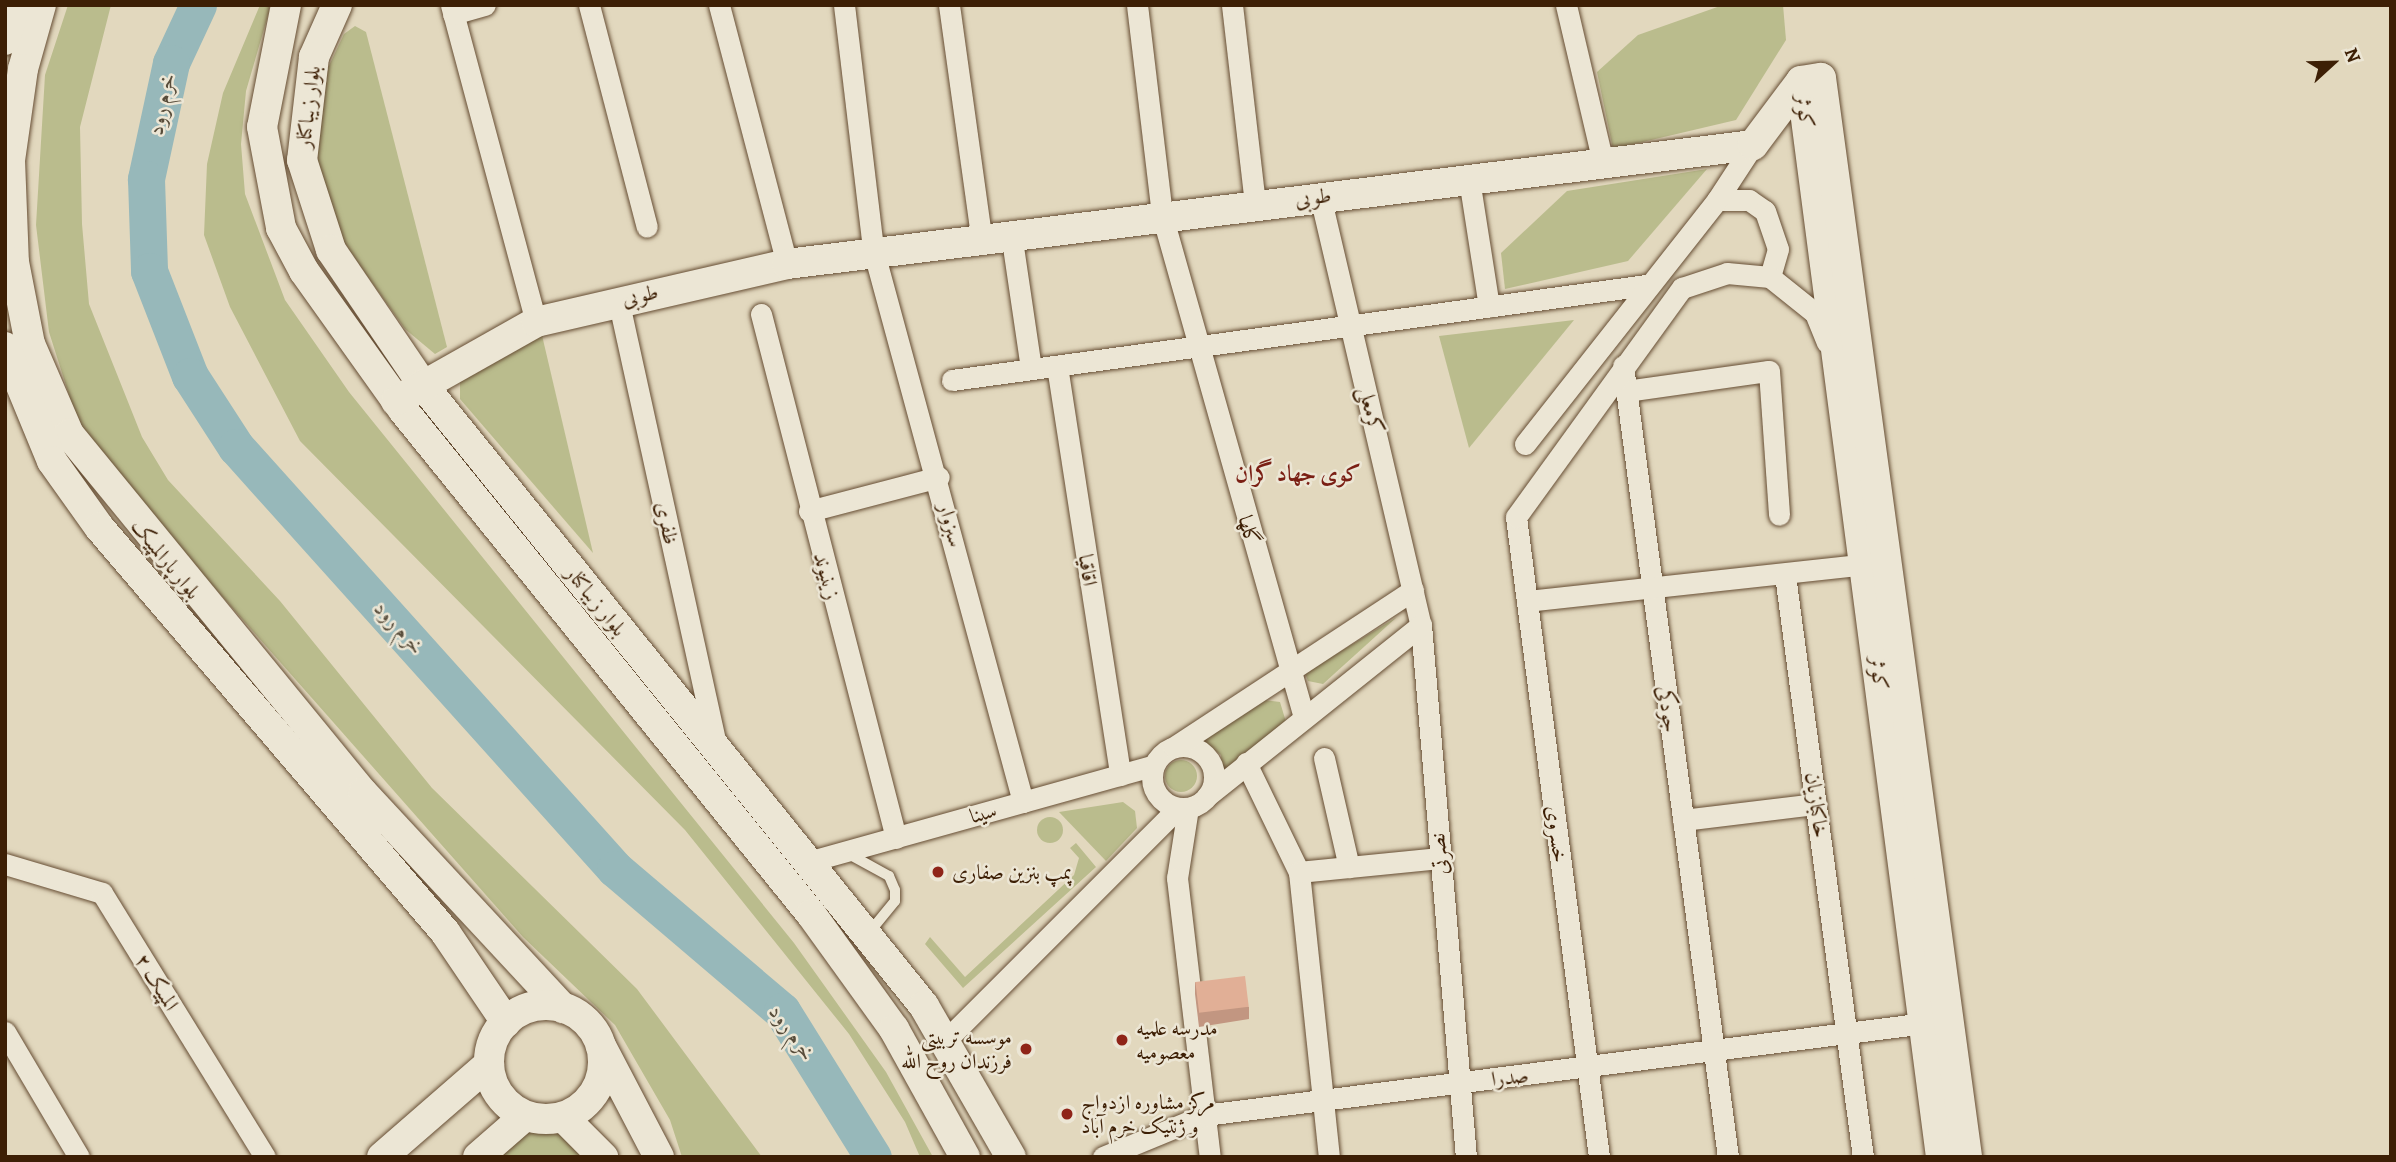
<!DOCTYPE html>
<meta charset="utf-8">
<style>
body{margin:0}
#map{position:relative;width:2396px;height:1162px;overflow:hidden;background:#e2d8be;font-family:Alegreya,Amiri,serif}
div>[style]{position:absolute}
.green>*{inset:0;background:#babc8d}
.round{border-radius:50%}
.river>*{height:37px;margin:-18.5px;padding:0 18.5px;transform-origin:18.5px;border-radius:18.5px;background:#97b8ba}
.roads{filter:drop-shadow(0 0 2px #664d33) drop-shadow(0 0 2px #664d33)}
.lane>*{height:10px;margin:-5px;padding:0 5px;transform-origin:5px;border-radius:5px;background:#ece6d5}
.street>*{height:21px;margin:-10.5px;padding:0 10.5px;transform-origin:10.5px;border-radius:10.5px;background:#ece6d5}
.street>.ring{margin:-10.5px;padding:0;box-sizing:content-box;background:none;border:21px solid #ece6d5;border-radius:50%}
.secondary>*{height:30px;margin:-15px;padding:0 15px;transform-origin:15px;border-radius:15px;background:#ece6d5}
.secondary>.ring{margin:-15px;padding:0;box-sizing:content-box;background:none;border:30px solid #ece6d5;border-radius:50%}
.wall>*{inset:0;background:#c29681}
.building>*{inset:0;background:#e1af96;transform-origin:0 0}
.dots>*{width:19px;height:19px;translate:-50% -50%;box-sizing:border-box;border:4px solid #ece6d5;border-radius:50%}
span{translate:-50% -50%;white-space:nowrap;text-align:center;line-height:1.15;-webkit-text-stroke:5px #ece6d5;paint-order:stroke}
.street-label{font-size:21px;color:#3d1f05}
.poi-label{font-size:21px;color:#3d1f05}
.left{translate:0 -50%;text-align:left}
.right{translate:-100% -50%;text-align:right}
.water-label{font-size:23px;color:#584d3b;font-style:italic}
.neighbourhood-label{font-size:23px;color:#7a1f14;font-weight:700}
.frame{position:absolute;inset:0;border:7px solid #3d1f05;pointer-events:none}
.north{position:absolute;left:2298px;top:28px;width:70px;height:70px;-webkit-text-stroke:5px #ece6d5;paint-order:stroke;rotate:68deg;font-size:19px;font-weight:700;line-height:28px;text-align:center;color:#3d1f05}
.north::after{content:'';display:block;margin:auto;width:24px;height:32px;background:#3d1f05;clip-path:polygon(50% 0,100% 100%,50% 72%,0 100%)}
</style>
<div id="map">
<div class="green">
<i style="clip-path:polygon(68px 5px,111px 5px,80px 127px,82px 224px,89px 304px,142px 437px,168px 480px,280px 601px,432px 788px,637px 989px,762px 1157px,682px 1157px,670px 1120px,615px 1025px,523px 937px,159px 525px,77px 420px,49px 332px,36px 225px,45px 75px)"></i>
<i style="clip-path:polygon(260px 5px,269px 5px,269px 12px,246px 91px,241px 144px,245px 194px,285px 300px,349px 392px,794px 943px,886px 1072px,933px 1157px,920px 1157px,905px 1122px,849px 1034px,685px 830px,300px 441px,230px 307px,204px 235px,207px 164px,223px 93px)"></i>
<i style="clip-path:polygon(1723px 5px,1783px 5px,1786px 40px,1736px 120px,1613px 149px,1597px 72px,1638px 35px)"></i>
<i style="clip-path:polygon(355px 26px,366px 32px,447px 347px,435px 354px,405px 329px,358px 263px,338px 233px,318px 179px,317px 122px,327px 70px,344px 34px)"></i>
<i style="clip-path:polygon(1707px 169px,1628px 261px,1505px 289px,1501px 253px,1567px 191px)"></i>
<i style="clip-path:polygon(1574px 320px,1469px 448px,1439px 336px)"></i>
<i style="clip-path:polygon(541px 331px,593px 553px,460px 399px,460px 381px)"></i>
<i style="clip-path:polygon(1397px 617px,1323px 684px,1308px 681px,1305px 673px)"></i>
<i style="clip-path:polygon(1263px 700px,1280px 702px,1286px 722px,1222px 775px,1221px 755px,1201px 739px)"></i>
<i class="round" style="left:1165px;top:760px;width:32px;height:32px"></i>
<i style="clip-path:polygon(1123px 802px,1135px 811px,1137px 828px,1106px 861px,1059px 812px)"></i>
<i class="round" style="left:1037px;top:817px;width:26px;height:26px"></i>
<i style="clip-path:polygon(1076px 843px,1096px 867px,963px 988px,925px 944px,930px 937px,965px 977px,1074px 875px,1079px 858px,1070px 848px)"></i>
<i style="clip-path:polygon(525px 1116px,598px 1147px,600px 1157px,479px 1157px)"></i>
</div>
<div class="river">
<i style="left:198px;top:5px;width:64px;rotate:115deg"></i>
<i style="left:171px;top:63px;width:119px;rotate:102.2deg"></i>
<i style="left:146px;top:179px;width:92px;rotate:88.1deg"></i>
<i style="left:149px;top:271px;width:113px;rotate:68.7deg"></i>
<i style="left:190px;top:376px;width:85px;rotate:57.1deg"></i>
<i style="left:236px;top:447px;width:567px;rotate:48.07deg"></i>
<i style="left:615px;top:869px;width:219px;rotate:40.4deg"></i>
<i style="left:782px;top:1011px;width:172px;rotate:58.1deg"></i>
</div>
<div class="roads">
<div class="lane">
<i style="left:847px;top:853px;width:48px;rotate:28.7deg"></i>
<i style="left:889px;top:876px;width:15px;rotate:67deg"></i>
<i style="left:895px;top:890px;width:11px;rotate:90deg"></i>
<i style="left:895px;top:901px;width:43px;rotate:129.3deg"></i>
</div>
<div class="street">
<i style="left:451px;top:5px;width:328px;rotate:75deg"></i>
<i style="left:589px;top:5px;width:229px;rotate:75.4deg"></i>
<i style="left:719px;top:5px;width:268px;rotate:75.3deg"></i>
<i style="left:844px;top:5px;width:246px;rotate:83.2deg"></i>
<i style="left:873px;top:249px;width:573px;rotate:74.82deg"></i>
<i style="left:949px;top:5px;width:234px;rotate:82.1deg"></i>
<i style="left:1137px;top:5px;width:211px;rotate:83.2deg"></i>
<i style="left:1162px;top:215px;width:519px;rotate:74.22deg"></i>
<i style="left:1232px;top:5px;width:200px;rotate:83.4deg"></i>
<i style="left:1566px;top:5px;width:162px;rotate:76.8deg"></i>
<i style="left:453px;top:14px;width:33px;rotate:-16deg"></i>
<i style="left:1469px;top:179px;width:129px;rotate:81.1deg"></i>
<i style="left:1320px;top:196px;width:441px;rotate:76.8deg"></i>
<i style="left:1421px;top:625px;width:534px;rotate:85.17deg"></i>
<i style="left:1717px;top:200px;width:32px"></i>
<i style="left:1749px;top:200px;width:19px;rotate:35deg"></i>
<i style="left:1765px;top:211px;width:40px;rotate:71.1deg"></i>
<i style="left:1778px;top:249px;width:29px;rotate:106deg"></i>
<i style="left:1011px;top:233px;width:137px;rotate:81.6deg"></i>
<i style="left:618px;top:299px;width:457px;rotate:77.6deg"></i>
<i style="left:761px;top:314px;width:541px;rotate:75.55deg"></i>
<i style="left:1057px;top:366px;width:414px;rotate:81.2deg"></i>
<i style="left:1623px;top:366px;width:798px;rotate:82.44deg"></i>
<i style="left:952px;top:380px;width:700px;rotate:-7.79deg"></i>
<i style="left:1626px;top:391px;width:144px;rotate:-8deg"></i>
<i style="left:1769px;top:371px;width:144px;rotate:86deg"></i>
<i style="left:1525px;top:444px;width:310px;rotate:-51.8deg"></i>
<i style="left:1717px;top:200px;width:66px;rotate:-56.8deg"></i>
<i style="left:809px;top:511px;width:134px;rotate:-14.7deg"></i>
<i style="left:1785px;top:575px;width:587px;rotate:82.37deg"></i>
<i style="left:1527px;top:601px;width:340px;rotate:-6.2deg"></i>
<i class="ring" style="left:1152px;top:746px;width:41px;height:41px"></i>
<i style="left:1174px;top:747px;width:286px;rotate:-33.3deg"></i>
<i style="left:1324px;top:758px;width:112px;rotate:77.1deg"></i>
<i style="left:1246px;top:763px;width:121px;rotate:64.1deg"></i>
<i style="left:1299px;top:872px;width:287px;rotate:84deg"></i>
<i style="left:1207px;top:796px;width:274px;rotate:-38.6deg"></i>
<i style="left:1188px;top:808px;width:71px;rotate:98.9deg"></i>
<i style="left:1177px;top:878px;width:281px;rotate:83.3deg"></i>
<i style="left:1683px;top:820px;width:134px;rotate:-6.9deg"></i>
<i style="left:811px;top:861px;width:356px;rotate:-15.6deg"></i>
<i style="left:5px;top:864px;width:101px;rotate:16.6deg"></i>
<i style="left:102px;top:893px;width:310px;rotate:58.3deg"></i>
<i style="left:1299px;top:872px;width:141px;rotate:-5.7deg"></i>
<i style="left:5px;top:1032px;width:145px;rotate:59.4deg"></i>
<i style="left:945px;top:1041px;width:330px;rotate:-45deg"></i>
<i style="left:1103px;top:1157px;width:110px;rotate:-22.4deg"></i>
<i style="left:1205px;top:1115px;width:726px;rotate:-7.28deg"></i>
<i style="left:1599px;top:1157px;width:645px;rotate:-97.39deg"></i>
<i style="left:1516px;top:517px;width:283px;rotate:-54.1deg"></i>
<i style="left:1682px;top:288px;width:47px;rotate:-18.4deg"></i>
<i style="left:1727px;top:273px;width:43px;rotate:5.3deg"></i>
<i style="left:1770px;top:277px;width:58px;rotate:38.7deg"></i>
<i style="left:1815px;top:313px;width:32px;rotate:68deg"></i>
</div>
<div class="secondary">
<i style="left:41px;top:5px;width:66px;rotate:105.7deg"></i>
<i style="left:23px;top:69px;width:92px;rotate:98.1deg"></i>
<i style="left:10px;top:160px;width:102px;rotate:87.8deg"></i>
<i style="left:14px;top:262px;width:84px;rotate:79deg"></i>
<i style="left:30px;top:344px;width:98px;rotate:66.6deg"></i>
<i style="left:69px;top:434px;width:464px;rotate:50.7deg"></i>
<i style="left:363px;top:793px;width:294px;rotate:47.1deg"></i>
<i style="left:286px;top:5px;width:124px;rotate:101.1deg"></i>
<i style="left:262px;top:127px;width:103px;rotate:79.3deg"></i>
<i style="left:281px;top:228px;width:49px;rotate:61.9deg"></i>
<i style="left:304px;top:271px;width:171px;rotate:54.5deg"></i>
<i style="left:403px;top:410px;width:648px;rotate:51.01deg"></i>
<i style="left:811px;top:914px;width:142px;rotate:54.2deg"></i>
<i style="left:894px;top:1029px;width:146px;rotate:61deg"></i>
<i style="left:337px;top:5px;width:57px;rotate:113.9deg"></i>
<i style="left:314px;top:57px;width:104px;rotate:96.6deg"></i>
<i style="left:302px;top:160px;width:95px;rotate:72.1deg"></i>
<i style="left:331px;top:250px;width:162px;rotate:55.8deg"></i>
<i style="left:422px;top:384px;width:799px;rotate:51.09deg"></i>
<i style="left:924px;top:1006px;width:174px;rotate:60.1deg"></i>
<i style="left:5px;top:40px;width:36px;rotate:-74deg"></i>
<i style="left:5px;top:347px;width:123px;rotate:67.6deg"></i>
<i style="left:52px;top:461px;width:81px;rotate:54.5deg"></i>
<i style="left:99px;top:527px;width:533px;rotate:49.49deg"></i>
<i style="left:445px;top:932px;width:109px;rotate:55.9deg"></i>
<i style="left:396px;top:401px;width:161px;rotate:-29.4deg"></i>
<i style="left:536px;top:322px;width:258px;rotate:-13deg"></i>
<i style="left:787px;top:264px;width:973px;rotate:-7.02deg"></i>
<i style="left:1753px;top:145px;width:80px;rotate:-53.1deg"></i>
<i class="ring" style="left:489px;top:1005px;width:84px;height:84px"></i>
<i style="left:601px;top:1046px;width:125px;rotate:62.4deg"></i>
<i style="left:563px;top:1117px;width:57px;rotate:45deg"></i>
<i style="left:382px;top:1157px;width:142px;rotate:-41deg"></i>
<i style="left:478px;top:1157px;width:62px;rotate:-41.1deg"></i>
<i style="left:1941px;top:1157px;width:1085px;rotate:-97.41deg"></i>
<i style="left:1801px;top:81px;width:20px;rotate:-9deg"></i>
<i style="left:1821px;top:78px;width:1089px;rotate:82.29deg"></i>
</div>
</div>
<div class="wall">
<i style="clip-path:polygon(1195px 982px,1249px 1007px,1249px 1019px,1199px 1027px,1195px 994px)"></i>
</div>
<div class="building">
<i style="left:1245px;top:976px;width:31px;height:50px;rotate:83deg"></i>
</div>
<div class="dots">
<i style="left:938px;top:872px;background:#8f2418"></i>
<i style="left:1122px;top:1040px;background:#8f2418"></i>
<i style="left:1026px;top:1049px;background:#8f2418"></i>
<i style="left:1067px;top:1114px;background:#8f2418"></i>
</div>
<div class="street-label">
<span style="left:308px;top:107px;rotate:-83deg">بلوار زیباکنار</span>
<span style="left:1805px;top:111px;rotate:82deg">کوثر</span>
<span style="left:1313px;top:197px;rotate:-7deg">طوبی</span>
<span style="left:640px;top:295px;rotate:-12deg">طوبی</span>
<span style="left:1371px;top:410px;rotate:77deg">کرمعلی</span>
<span style="left:667px;top:523px;rotate:78deg">ظفری</span>
<span style="left:951px;top:525px;rotate:75deg">سبزوار</span>
<span style="left:1249px;top:530px;rotate:74deg">گلها</span>
<span style="left:166px;top:559px;rotate:51deg">بلوار پارالمپیک</span>
<span style="left:1088px;top:570px;rotate:81deg">اقاقیا</span>
<span style="left:827px;top:576px;rotate:75deg">زینیوند</span>
<span style="left:596px;top:601px;rotate:51deg">بلوار زیباکنار</span>
<span style="left:1879px;top:673px;rotate:83deg">کوثر</span>
<span style="left:1668px;top:709px;rotate:82deg">جودکی</span>
<span style="left:1817px;top:805px;rotate:82deg">خاکبازیان</span>
<span style="left:983px;top:813px;rotate:-16deg">سینا</span>
<span style="left:1557px;top:834px;rotate:83deg">خسروی</span>
<span style="left:1439px;top:854px;rotate:-95deg">نصرتی</span>
<span style="left:157px;top:982px;rotate:58deg">المپیک ۲</span>
<span style="left:1510px;top:1077px;rotate:-6deg">صدرا</span>
</div>
<div class="poi-label">
<span class="left" style="left:952px;top:872px">پمپ بنزین صفاری</span>
<span class="left" style="left:1136px;top:1040px">مدرسه علمیه<br>معصومیه</span>
<span class="right" style="left:1012px;top:1049px">موسسه تربیتی<br>فرزندان روح الله</span>
<span class="left" style="left:1081px;top:1114px">مرکز مشاوره ازدواج<br>و ژنتیک خرم آباد</span>
</div>
<div class="water-label">
<span style="left:162px;top:104px;rotate:-78deg">خرم رود</span>
<span style="left:399px;top:628px;rotate:48deg">خرم رود</span>
<span style="left:792px;top:1033px;rotate:54deg">خرم رود</span>
</div>
<div class="neighbourhood-label">
<span style="left:1298px;top:474px">کوی جهاد گران</span>
</div>
<div class="frame"></div>
<div class="north">N</div>
</div>
